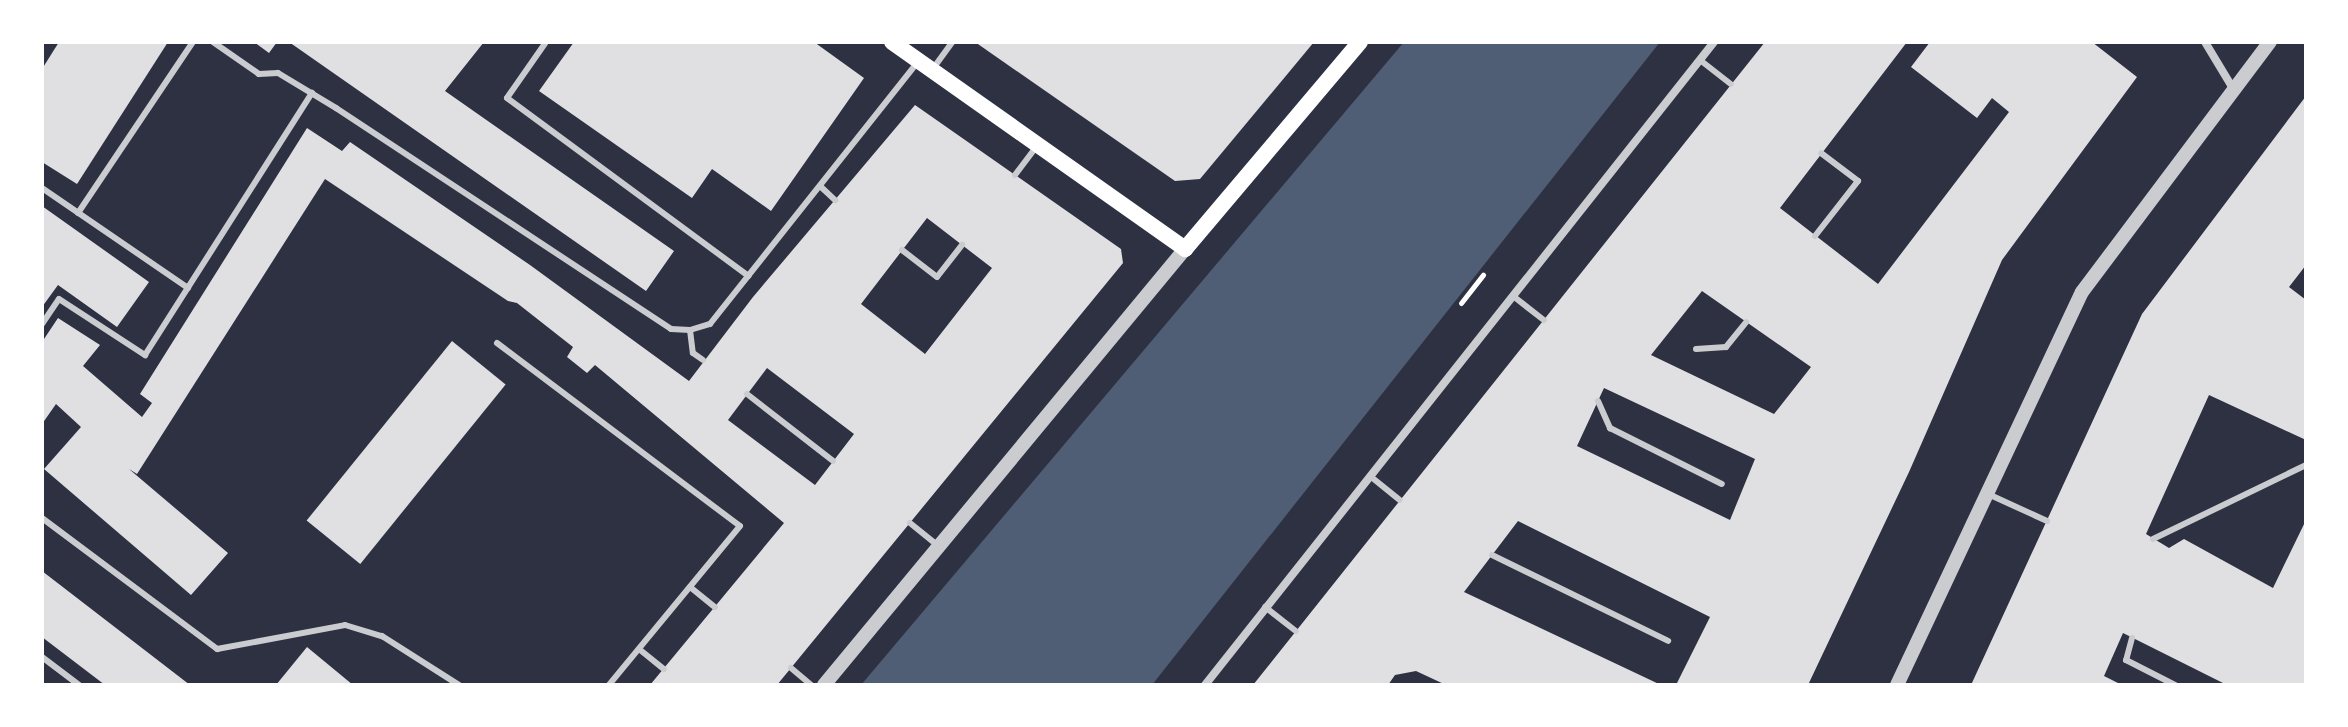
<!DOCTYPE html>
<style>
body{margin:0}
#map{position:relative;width:2348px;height:727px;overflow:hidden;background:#2d3142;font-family:Manrope,sans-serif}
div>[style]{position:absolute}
.water>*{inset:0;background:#4f5d75}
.building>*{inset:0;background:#e0e0e3;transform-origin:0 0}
.path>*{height:5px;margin:-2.5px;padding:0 2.5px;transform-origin:2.5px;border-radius:2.5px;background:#fff}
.service>*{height:6px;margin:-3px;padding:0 3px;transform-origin:3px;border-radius:3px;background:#caccd0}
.minor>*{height:8px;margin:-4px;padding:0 4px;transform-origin:4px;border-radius:4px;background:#caccd0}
.tertiary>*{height:14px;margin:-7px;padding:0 7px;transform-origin:7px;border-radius:7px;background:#caccd0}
.secondary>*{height:16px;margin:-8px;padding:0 8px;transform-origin:8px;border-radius:8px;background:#fff}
span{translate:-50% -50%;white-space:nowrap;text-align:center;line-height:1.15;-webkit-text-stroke:6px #fff;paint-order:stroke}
.frame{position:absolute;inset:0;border:44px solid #fff;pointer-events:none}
</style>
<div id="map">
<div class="water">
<i style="clip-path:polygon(1404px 42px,1660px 42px,1152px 685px,861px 685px)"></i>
</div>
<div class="building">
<i style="clip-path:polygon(59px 42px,168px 42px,77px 184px,42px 162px,42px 69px)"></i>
<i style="clip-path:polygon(254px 42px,277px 42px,269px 53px)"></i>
<i style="clip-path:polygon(289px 42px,484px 42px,445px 91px,674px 251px,646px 291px)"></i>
<i style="clip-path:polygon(574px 42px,814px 42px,864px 78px,771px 211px,712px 169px,692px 198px,539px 91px)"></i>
<i style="clip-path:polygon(975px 42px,1314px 42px,1200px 179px,1175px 181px)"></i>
<i style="clip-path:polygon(evenodd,1765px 42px,1907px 42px,1780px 208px,1878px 284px,2009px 112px,1992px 98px,1977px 118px,1911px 67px,1930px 42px,2092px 42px,2137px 77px,2002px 260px,1909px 472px,1808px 685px,1676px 685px,1710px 617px,1518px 521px,1464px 592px,1661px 685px,1446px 685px,1416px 671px,1395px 675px,1388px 685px,1253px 685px,1765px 42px,1702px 291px,1811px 367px,1774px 414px,1651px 355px,1702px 291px,1765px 42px,1604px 388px,1755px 459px,1730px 520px,1577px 446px,1604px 388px)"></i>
<i style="clip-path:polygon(2306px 96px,2306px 265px,2289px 287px,2306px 300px,2306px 440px,2209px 395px,2146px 534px,2169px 548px,2184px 539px,2273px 588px,2306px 520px,2306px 685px,2227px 685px,2123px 633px,2104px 676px,2122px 685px,1971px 685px,2142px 314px)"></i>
<i style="clip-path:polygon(evenodd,915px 105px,1121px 249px,1123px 263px,777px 685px,650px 685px,784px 523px,595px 365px,587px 373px,567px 357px,573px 347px,517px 303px,508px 301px,325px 179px,137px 474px,129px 469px,228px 553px,191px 595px,44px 469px,81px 427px,56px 404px,42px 424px,42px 342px,58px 318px,100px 345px,83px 366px,142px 417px,152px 403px,140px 394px,307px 128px,342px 151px,350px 142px,530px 265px,689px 381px,753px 297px,915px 105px,927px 218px,992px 268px,925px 354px,861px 304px,927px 218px,915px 105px,767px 368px,854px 434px,815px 485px,728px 420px,767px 368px)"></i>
<i style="clip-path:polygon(42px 206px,149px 282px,117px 327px,58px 285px,42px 307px)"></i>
<i style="left:452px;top:341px;width:69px;height:231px;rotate:39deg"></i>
<i style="clip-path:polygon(42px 571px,190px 685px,105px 685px,42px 637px)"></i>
<i style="clip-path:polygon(307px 647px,353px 685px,276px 685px)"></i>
</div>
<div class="path">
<i style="left:1461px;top:303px;width:36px;rotate:-52deg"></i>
</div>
<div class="service">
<i style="left:213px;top:42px;width:56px;rotate:34.8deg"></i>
<i style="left:259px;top:74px;width:19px;rotate:-3deg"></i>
<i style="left:278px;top:73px;width:68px;rotate:31.1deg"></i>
<i style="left:336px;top:108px;width:401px;rotate:33.4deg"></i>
<i style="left:671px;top:329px;width:19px;rotate:3deg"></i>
<i style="left:690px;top:330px;width:21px;rotate:-17deg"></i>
<i style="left:710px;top:324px;width:333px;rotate:-51.6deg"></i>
<i style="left:546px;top:42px;width:68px;rotate:124.9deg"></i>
<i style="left:507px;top:98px;width:300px;rotate:36.4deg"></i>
<i style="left:1700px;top:60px;width:39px;rotate:38deg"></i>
<i style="left:932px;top:70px;width:34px;rotate:-54deg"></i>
<i style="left:1015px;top:175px;width:36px;rotate:-53deg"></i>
<i style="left:820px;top:186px;width:21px;rotate:43deg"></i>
<i style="left:42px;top:188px;width:177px;rotate:34.4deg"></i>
<i style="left:78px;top:213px;width:206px;rotate:-56.1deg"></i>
<i style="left:1815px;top:236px;width:70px;rotate:-52deg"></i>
<i style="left:1858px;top:181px;width:46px;rotate:-142.9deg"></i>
<i style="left:902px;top:250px;width:44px;rotate:37.6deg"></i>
<i style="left:937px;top:277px;width:41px;rotate:-52deg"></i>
<i style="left:1513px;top:296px;width:39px;rotate:38deg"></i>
<i style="left:42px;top:324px;width:30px;rotate:-56deg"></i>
<i style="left:59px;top:299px;width:103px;rotate:33.1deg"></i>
<i style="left:145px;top:355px;width:311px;rotate:-57.5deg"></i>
<i style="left:690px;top:330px;width:23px;rotate:83deg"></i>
<i style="left:693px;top:353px;width:12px;rotate:35deg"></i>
<i style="left:497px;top:343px;width:304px;rotate:37deg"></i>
<i style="left:740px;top:526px;width:206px;rotate:129.5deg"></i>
<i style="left:1696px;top:349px;width:30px;rotate:-4deg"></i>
<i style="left:1726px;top:347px;width:32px;rotate:-51deg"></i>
<i style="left:747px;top:394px;width:109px;rotate:37.9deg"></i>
<i style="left:1598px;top:401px;width:30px;rotate:66deg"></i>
<i style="left:1610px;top:428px;width:125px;rotate:26.6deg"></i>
<i style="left:1370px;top:476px;width:38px;rotate:39deg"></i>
<i style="left:1988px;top:494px;width:65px;rotate:24.6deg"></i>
<i style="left:42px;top:518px;width:219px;rotate:36.8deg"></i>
<i style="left:217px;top:649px;width:130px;rotate:-10.6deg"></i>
<i style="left:345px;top:625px;width:39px;rotate:17deg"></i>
<i style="left:382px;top:636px;width:91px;rotate:32.5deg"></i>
<i style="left:910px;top:523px;width:36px;rotate:39deg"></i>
<i style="left:2153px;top:539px;width:170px;rotate:-25.8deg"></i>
<i style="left:1492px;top:555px;width:196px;rotate:26deg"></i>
<i style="left:690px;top:587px;width:32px;rotate:39deg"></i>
<i style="left:1265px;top:607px;width:39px;rotate:38deg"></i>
<i style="left:2132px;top:638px;width:23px;rotate:105deg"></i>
<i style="left:2126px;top:660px;width:55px;rotate:27deg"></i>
<i style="left:639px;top:649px;width:32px;rotate:39deg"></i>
<i style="left:42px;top:657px;width:46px;rotate:37.1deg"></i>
<i style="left:791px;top:668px;width:26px;rotate:40deg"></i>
</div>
<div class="minor">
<i style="left:2205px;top:42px;width:56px;rotate:58.9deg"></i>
<i style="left:1205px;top:685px;width:820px;rotate:-51.63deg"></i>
</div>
<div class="tertiary">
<i style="left:824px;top:685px;width:566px;rotate:-50.38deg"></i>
<i style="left:1897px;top:685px;width:434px;rotate:-64.8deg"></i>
<i style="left:2082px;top:292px;width:313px;rotate:-53.1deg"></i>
</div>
<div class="secondary">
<i style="left:892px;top:42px;width:359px;rotate:35.2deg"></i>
<i style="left:1185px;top:249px;width:271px;rotate:-49.8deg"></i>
</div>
<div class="frame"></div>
</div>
